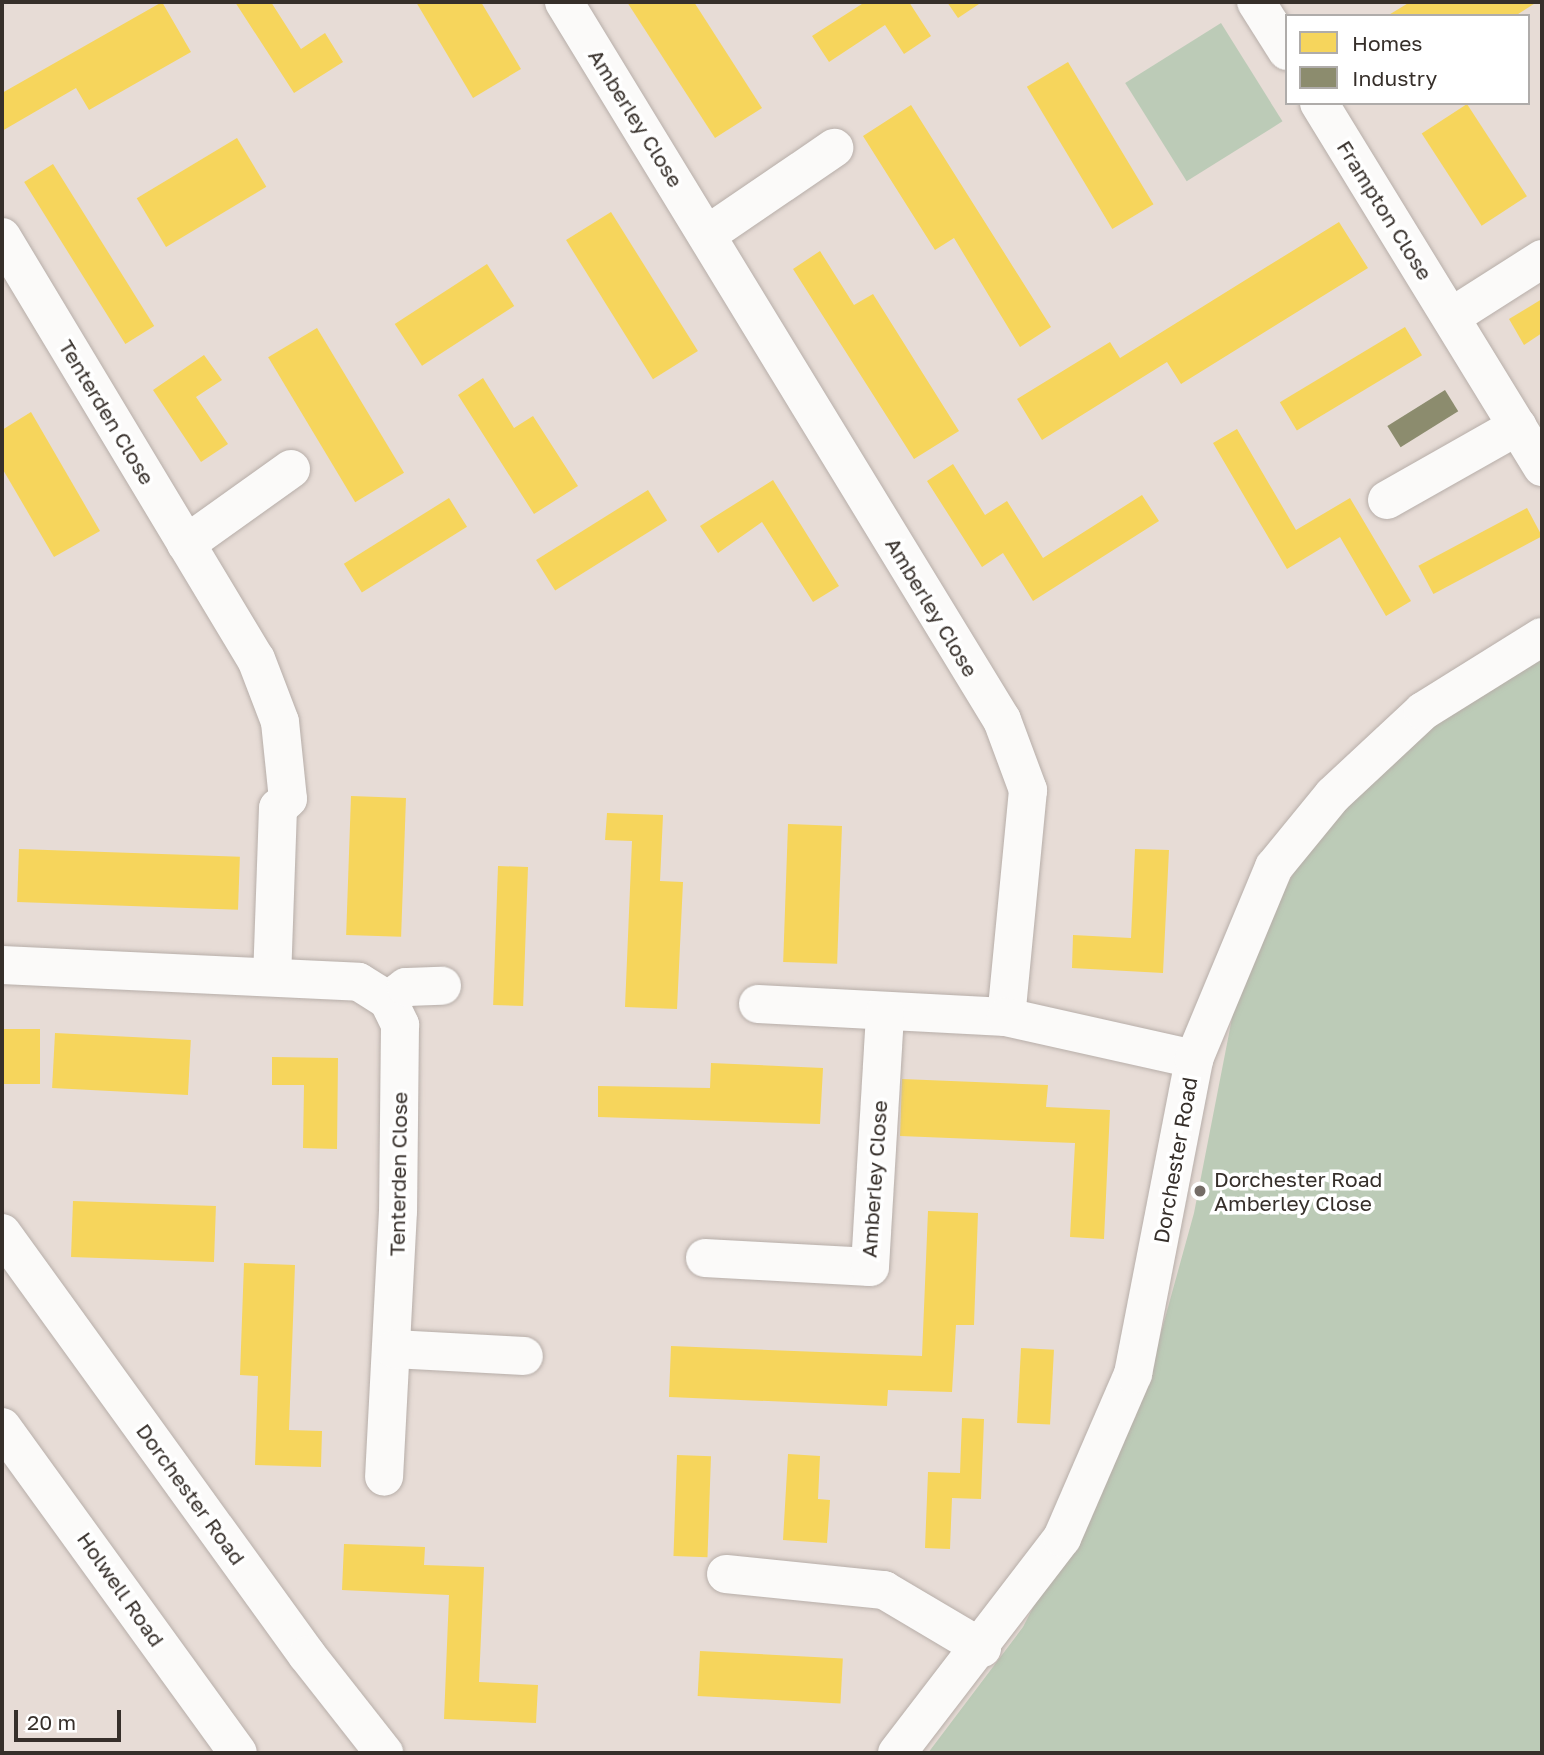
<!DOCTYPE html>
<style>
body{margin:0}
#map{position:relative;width:1544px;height:1755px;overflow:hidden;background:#e7dcd6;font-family:"Golos Text",sans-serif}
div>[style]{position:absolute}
.green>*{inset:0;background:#bccbb7;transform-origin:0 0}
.homes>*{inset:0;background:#f6d55c;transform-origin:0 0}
.industry>*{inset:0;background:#8c8c6e;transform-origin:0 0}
.roads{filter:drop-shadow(0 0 2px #b7aea9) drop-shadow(0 0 2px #b7aea9)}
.minor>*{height:38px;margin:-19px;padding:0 19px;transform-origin:19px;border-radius:19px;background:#fbfaf9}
.dots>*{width:19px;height:19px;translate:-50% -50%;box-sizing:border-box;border:4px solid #fff;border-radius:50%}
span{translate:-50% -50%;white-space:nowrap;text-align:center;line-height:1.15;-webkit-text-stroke:7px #fff;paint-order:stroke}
.street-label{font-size:21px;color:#362f2a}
.poi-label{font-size:21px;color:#362f2a}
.left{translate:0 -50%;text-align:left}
.frame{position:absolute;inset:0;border:4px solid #362f2a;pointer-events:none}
.legend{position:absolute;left:1285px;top:14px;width:245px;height:91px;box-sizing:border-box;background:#fff;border:2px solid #afacaa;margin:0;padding:9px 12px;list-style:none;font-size:21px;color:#362f2a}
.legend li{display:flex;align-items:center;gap:14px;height:35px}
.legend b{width:35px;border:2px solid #afacaa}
.scale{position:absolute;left:14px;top:1710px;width:107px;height:32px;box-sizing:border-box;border:4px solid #362f2a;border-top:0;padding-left:9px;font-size:21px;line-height:24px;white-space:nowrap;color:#362f2a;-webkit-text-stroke:5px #fff;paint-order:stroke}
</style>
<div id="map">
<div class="green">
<i style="left:1221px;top:23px;width:116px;height:113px;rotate:58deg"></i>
<i style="clip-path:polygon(1542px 656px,1542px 1753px,928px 1753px,1023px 1627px,1146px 1387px,1194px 1213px,1233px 1013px,1263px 925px,1308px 849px,1412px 737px)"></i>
</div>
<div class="homes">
<i style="clip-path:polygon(162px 2px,191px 52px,89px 110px,76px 88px,2px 131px,2px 93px)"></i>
<i style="clip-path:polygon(235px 2px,271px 2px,301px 49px,325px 33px,343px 62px,294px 93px)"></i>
<i style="clip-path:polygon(416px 2px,481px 2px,521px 69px,473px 98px)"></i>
<i style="clip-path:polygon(627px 2px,694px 2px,762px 108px,715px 138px)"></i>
<i style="clip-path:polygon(865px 2px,909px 2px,931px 36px,904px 54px,885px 25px,829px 62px,812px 36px)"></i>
<i style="clip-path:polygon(947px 2px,982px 2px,958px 18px)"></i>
<i style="clip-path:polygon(1410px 2px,1441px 3px,1537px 2px,1515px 16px,1387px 16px)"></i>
<i style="left:1068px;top:62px;width:166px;height:48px;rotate:59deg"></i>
<i style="left:1467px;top:104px;width:110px;height:54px;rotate:57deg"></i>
<i style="clip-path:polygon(911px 105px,1051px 327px,1020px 347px,954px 238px,935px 250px,863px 136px)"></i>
<i style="left:237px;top:138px;width:57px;height:117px;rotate:59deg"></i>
<i style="left:53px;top:164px;width:191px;height:34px;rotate:58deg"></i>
<i style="left:611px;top:212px;width:164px;height:53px;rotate:58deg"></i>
<i style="clip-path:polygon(1339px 222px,1368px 268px,1181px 384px,1167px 362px,1042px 440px,1017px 399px,1110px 342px,1120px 358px)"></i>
<i style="clip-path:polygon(820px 251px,854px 305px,873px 294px,959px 431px,914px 459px,793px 269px)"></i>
<i style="left:487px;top:264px;width:50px;height:110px;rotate:57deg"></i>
<i style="clip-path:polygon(1542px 299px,1542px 333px,1524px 345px,1509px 319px)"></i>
<i style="left:1405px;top:327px;width:33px;height:146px;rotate:59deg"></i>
<i style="left:317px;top:328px;width:169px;height:57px;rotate:59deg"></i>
<i style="clip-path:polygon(204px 355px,222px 380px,196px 397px,228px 444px,201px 462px,153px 390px)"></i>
<i style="clip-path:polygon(483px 378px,514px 428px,533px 416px,578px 486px,534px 514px,458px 395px)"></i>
<i style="clip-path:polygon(31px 412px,100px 531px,54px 557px,2px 468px,2px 430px)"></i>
<i style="clip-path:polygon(1237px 429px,1296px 530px,1350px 498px,1411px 601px,1386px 616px,1340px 537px,1287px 569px,1213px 443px)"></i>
<i style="clip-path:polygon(953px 464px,985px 515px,1007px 501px,1043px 558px,1142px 495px,1159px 521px,1033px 601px,1003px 553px,982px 567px,927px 481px)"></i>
<i style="clip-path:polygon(773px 480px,839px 586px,813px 602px,762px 522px,718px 553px,700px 526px)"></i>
<i style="left:648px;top:490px;width:36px;height:132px;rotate:58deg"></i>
<i style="left:449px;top:498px;width:34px;height:124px;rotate:58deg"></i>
<i style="left:1527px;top:508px;width:32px;height:123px;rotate:62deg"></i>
<i style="left:351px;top:796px;width:55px;height:139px;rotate:2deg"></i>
<i style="clip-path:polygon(607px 813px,663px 815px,660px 881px,683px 882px,677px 1009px,625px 1007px,632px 841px,605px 840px)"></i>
<i style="left:788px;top:824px;width:54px;height:138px;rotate:2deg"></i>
<i style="left:19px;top:849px;width:221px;height:53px;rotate:2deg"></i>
<i style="clip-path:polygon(1135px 849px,1169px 850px,1163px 973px,1072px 968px,1073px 935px,1131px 938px)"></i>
<i style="left:498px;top:866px;width:30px;height:139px;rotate:2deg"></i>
<i style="left:2px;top:1029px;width:38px;height:55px"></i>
<i style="left:55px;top:1033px;width:136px;height:55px;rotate:3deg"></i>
<i style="clip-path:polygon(272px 1057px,338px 1058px,337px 1149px,303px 1148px,304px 1085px,272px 1085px)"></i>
<i style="clip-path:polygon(711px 1063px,823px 1068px,820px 1124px,598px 1117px,598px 1086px,710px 1088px)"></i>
<i style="clip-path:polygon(902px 1079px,1048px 1085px,1046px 1107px,1110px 1110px,1104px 1239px,1070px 1237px,1075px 1143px,900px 1136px)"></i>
<i style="left:73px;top:1201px;width:143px;height:56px;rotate:2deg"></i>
<i style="clip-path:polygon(928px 1211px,978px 1213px,974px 1325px,956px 1325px,952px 1392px,888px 1390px,887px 1406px,669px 1397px,671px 1346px,922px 1356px)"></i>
<i style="clip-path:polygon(244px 1263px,295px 1265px,289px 1430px,322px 1431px,321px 1467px,255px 1465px,258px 1376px,240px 1375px)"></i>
<i style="left:1021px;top:1348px;width:33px;height:75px;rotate:3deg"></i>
<i style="clip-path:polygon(962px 1418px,984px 1419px,981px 1499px,952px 1498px,950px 1549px,925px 1548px,928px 1472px,960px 1473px)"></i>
<i style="clip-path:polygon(788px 1454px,820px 1456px,818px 1499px,830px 1500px,827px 1543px,783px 1540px)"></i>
<i style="left:677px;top:1455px;width:34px;height:101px;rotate:2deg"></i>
<i style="clip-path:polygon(344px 1544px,425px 1547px,424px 1565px,484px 1567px,479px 1682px,538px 1685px,536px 1723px,444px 1719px,449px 1595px,342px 1590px)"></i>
<i style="left:700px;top:1651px;width:143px;height:45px;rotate:3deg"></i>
</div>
<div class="industry">
<i style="left:1445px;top:390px;width:25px;height:68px;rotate:58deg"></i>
</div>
<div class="roads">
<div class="minor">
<i style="left:564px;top:2px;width:841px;rotate:58.62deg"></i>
<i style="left:1002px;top:720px;width:75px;rotate:69.6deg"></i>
<i style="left:1028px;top:790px;width:228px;rotate:95.5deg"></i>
<i style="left:1256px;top:2px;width:58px;rotate:57.7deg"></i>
<i style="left:1319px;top:103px;width:427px;rotate:58.5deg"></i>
<i style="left:708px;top:234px;width:153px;rotate:-34.3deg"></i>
<i style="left:2px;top:237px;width:493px;rotate:59deg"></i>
<i style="left:256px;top:659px;width:67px;rotate:69.1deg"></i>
<i style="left:280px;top:722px;width:77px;rotate:84.1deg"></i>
<i style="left:288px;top:799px;width:13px;rotate:138deg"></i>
<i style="left:278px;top:808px;width:169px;rotate:92deg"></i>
<i style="left:1451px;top:317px;width:108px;rotate:-32.5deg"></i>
<i style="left:1387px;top:500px;width:150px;rotate:-29.5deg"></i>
<i style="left:186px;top:544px;width:129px;rotate:-35.5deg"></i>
<i style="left:2px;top:965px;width:357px;rotate:2.7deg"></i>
<i style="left:359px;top:982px;width:34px;rotate:32deg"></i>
<i style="left:388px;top:1000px;width:28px;rotate:64deg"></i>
<i style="left:400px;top:1025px;width:186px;rotate:90.6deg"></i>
<i style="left:398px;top:1211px;width:266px;rotate:93deg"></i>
<i style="left:388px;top:1000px;width:22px;rotate:-36deg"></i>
<i style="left:406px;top:987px;width:36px;rotate:-2deg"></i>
<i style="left:758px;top:1004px;width:248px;rotate:3deg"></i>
<i style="left:1006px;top:1017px;width:193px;rotate:12.6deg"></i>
<i style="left:2px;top:1233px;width:521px;rotate:54.14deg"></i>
<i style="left:307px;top:1655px;width:125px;rotate:51.8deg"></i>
<i style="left:705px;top:1258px;width:165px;rotate:3.1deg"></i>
<i style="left:870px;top:1267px;width:255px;rotate:-86.6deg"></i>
<i style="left:394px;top:1349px;width:130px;rotate:3.1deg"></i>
<i style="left:2px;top:1427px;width:402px;rotate:54.1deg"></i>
<i style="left:726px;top:1574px;width:159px;rotate:5.8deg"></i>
<i style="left:884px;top:1590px;width:114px;rotate:30.6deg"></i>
<i style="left:897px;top:1753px;width:271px;rotate:-52.5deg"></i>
<i style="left:1062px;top:1538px;width:179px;rotate:-66.6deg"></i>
<i style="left:1133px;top:1374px;width:321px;rotate:-79deg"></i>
<i style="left:1194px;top:1059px;width:208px;rotate:-67.4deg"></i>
<i style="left:1274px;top:867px;width:93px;rotate:-50.7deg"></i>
<i style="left:1333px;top:795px;width:123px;rotate:-43deg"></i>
<i style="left:1423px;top:711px;width:140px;rotate:-31.9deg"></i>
</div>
</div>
<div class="dots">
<i style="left:1200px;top:1191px;background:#746c66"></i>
</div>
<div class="street-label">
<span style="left:636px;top:118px;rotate:58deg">Amberley Close</span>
<span style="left:1385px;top:210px;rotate:58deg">Frampton Close</span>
<span style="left:107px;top:412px;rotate:59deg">Tenterden Close</span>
<span style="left:932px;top:607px;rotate:59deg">Amberley Close</span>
<span style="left:1175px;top:1160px;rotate:-80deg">Dorchester Road</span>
<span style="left:398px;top:1174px;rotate:-89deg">Tenterden Close</span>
<span style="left:874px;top:1179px;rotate:-86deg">Amberley Close</span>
<span style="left:191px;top:1494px;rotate:54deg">Dorchester Road</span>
<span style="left:121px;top:1589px;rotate:55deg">Holwell Road</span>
</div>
<div class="poi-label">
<span class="left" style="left:1214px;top:1191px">Dorchester Road<br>Amberley Close</span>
</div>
<div class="frame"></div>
<ul class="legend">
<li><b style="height:19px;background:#f6d55c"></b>Homes</li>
<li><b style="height:19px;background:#8c8c6e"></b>Industry</li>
</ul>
<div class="scale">20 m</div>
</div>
